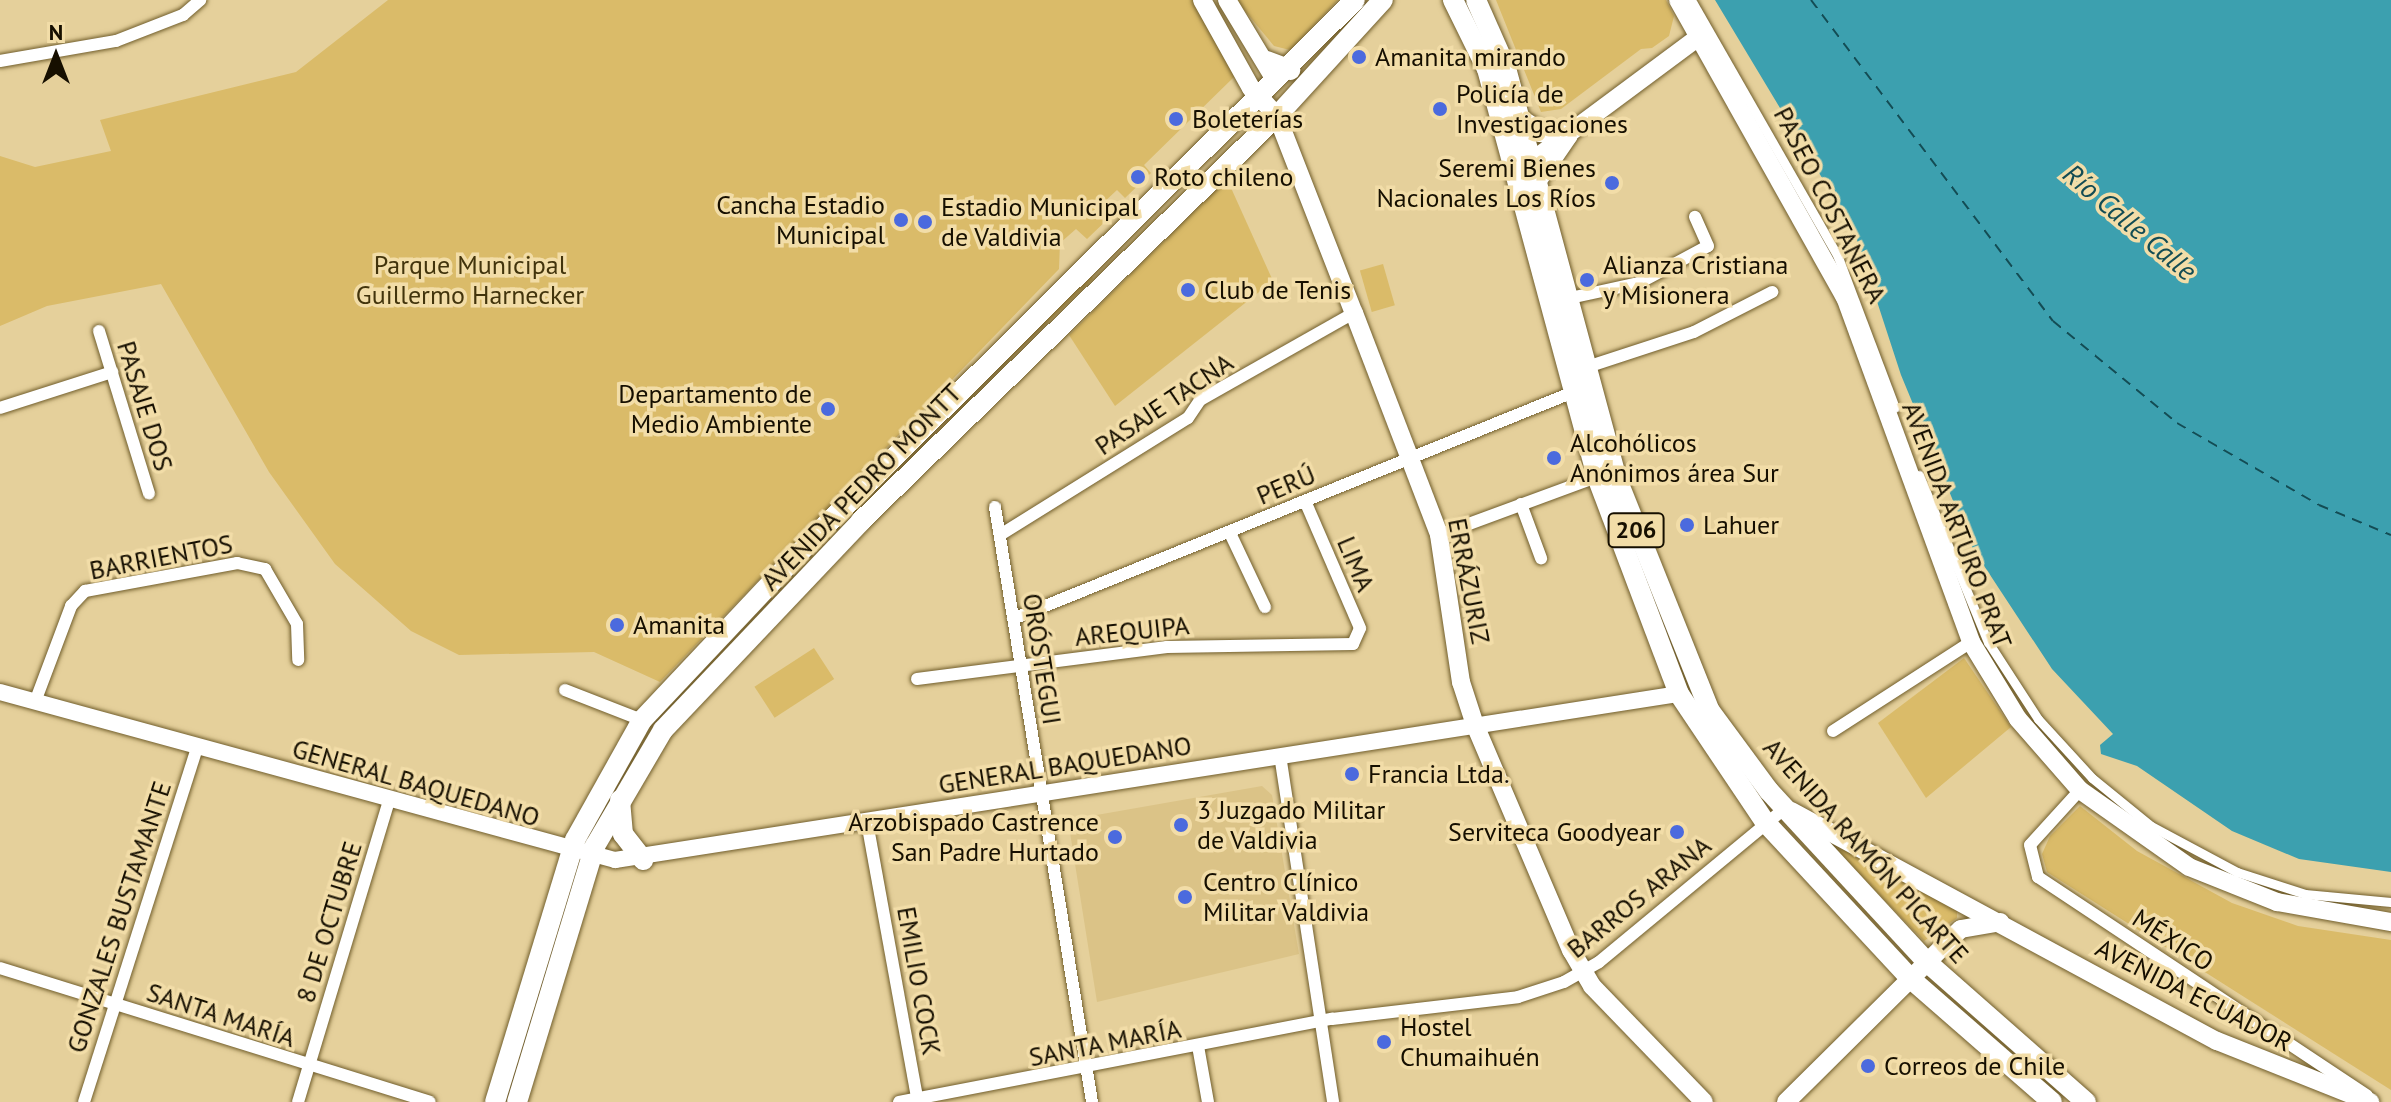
<!DOCTYPE html>
<meta charset="utf-8">
<style>
body{margin:0}
#map{position:relative;width:2391px;height:1102px;overflow:hidden;background:#e5d09b;font-family:"PT Sans",sans-serif}
div>[style]{position:absolute}
.built>*{inset:0;background:#dbc387}
.green>*{inset:0;background:#dabb69;transform-origin:0 0}
.water>*{inset:0;background:#3ca0af}
.ferry>*{height:2px;margin-top:-1px;transform-origin:0;background:repeating-linear-gradient(90deg,#134c54 0 10px,transparent 0 18px)}
.roads{filter:drop-shadow(0 0 2px #715e2c) drop-shadow(0 0 2px #715e2c)}
.pedestrian>*{height:9px;margin:-4.5px;padding:0 4.5px;transform-origin:4.5px;border-radius:4.5px;background:#fff}
.minor>*{height:12px;margin:-6px;padding:0 6px;transform-origin:6px;border-radius:6px;background:#fff}
.tertiary>*{height:16px;margin:-8px;padding:0 8px;transform-origin:8px;border-radius:8px;background:#fff}
.secondary>*{height:18px;margin:-9px;padding:0 9px;transform-origin:9px;border-radius:9px;background:#fff}
.primary>*{height:20px;margin:-10px;padding:0 10px;transform-origin:10px;border-radius:10px;background:#fff}
.trunk>*{height:20px;margin:-10px;padding:0 10px;transform-origin:10px;border-radius:10px;background:#fff}
.dots>*{width:22px;height:22px;translate:-50% -50%;box-sizing:border-box;border:4px solid #f2dda8;border-radius:50%}
span{translate:-50% -50%;white-space:nowrap;text-align:center;line-height:1.15;-webkit-text-stroke:7px #f2dda8;paint-order:stroke}
.shield-label span{padding:2px 6px;background:#f2dda8;border:2px solid;border-radius:6px;-webkit-text-stroke-width:0}
.shield-label{font-size:24px;color:#160f00;font-weight:700}
.poi-label{font-size:26px;color:#160f00}
.left{translate:0 -50%;text-align:left}
.right{translate:-100% -50%;text-align:right}
.street-label{font-size:26px;color:#160f00}
.park-label{font-size:26px;color:#42340c}
.water-label{font-size:28px;color:#134c54;font-style:italic}
.north{position:absolute;left:16px;top:16px;width:80px;height:80px;-webkit-text-stroke:6px #f2dda8;paint-order:stroke;rotate:0deg;font-size:22px;font-weight:700;line-height:32px;text-align:center;color:#160f00}
.north::after{content:'';display:block;margin:auto;width:28px;height:36px;background:#160f00;clip-path:polygon(50% 0,100% 100%,50% 72%,0 100%)}
</style>
<div id="map">
<div class="built">
<i style="clip-path:polygon(1262px 786px,1272px 795px,1299px 954px,1097px 1002px,1068px 820px)"></i>
</div>
<div class="green">
<i style="clip-path:polygon(388px 0,1196px 0,1235px 76px,1144px 165px,1151px 173px,1125px 198px,1117px 190px,1102px 204px,1112px 215px,1087px 239px,1076px 229px,1060px 243px,1059px 269px,660px 682px,594px 652px,459px 655px,411px 631px,335px 564px,269px 472px,161px 284px,47px 306px,0 326px,0 156px,35px 167px,111px 151px,100px 120px,296px 72px)"></i>
<i style="clip-path:polygon(1236px 0,1338px 0,1290px 50px,1274px 46px)"></i>
<i style="clip-path:polygon(1496px 0,1666px 0,1674px 16px,1669px 36px,1652px 48px,1641px 49px,1561px 109px,1541px 112px)"></i>
<i style="clip-path:polygon(1227px 179px,1273px 281px,1115px 406px,1069px 335px)"></i>
<i style="left:1383px;top:264px;width:43px;height:24px;rotate:74deg"></i>
<i style="clip-path:polygon(1090px 272px,1093px 279px,873px 490px)"></i>
<i style="left:814px;top:648px;width:37px;height:71px;rotate:57deg"></i>
<i style="clip-path:polygon(1964px 658px,2011px 727px,1926px 798px,1878px 723px)"></i>
<i style="clip-path:polygon(2080px 806px,2137px 851px,2232px 903px,2298px 926px,2391px 940px,2391px 1090px,2047px 872px,2042px 854px,2050px 836px)"></i>
<i style="clip-path:polygon(1819px 832px,1957px 906px,1957px 918px,1924px 941px)"></i>
</div>
<div class="water">
<i style="clip-path:polygon(1715px 0,2391px 0,2391px 872px,2299px 859px,2232px 831px,2137px 766px,2101px 754px,2100px 745px,2113px 734px,2052px 669px,1973px 549px,1901px 375px,1854px 231px)"></i>
</div>
<div class="ferry">
<i style="left:1811px;top:0;width:402px;rotate:53deg"></i>
<i style="left:2053px;top:321px;width:161px;rotate:39.4deg"></i>
<i style="left:2177px;top:423px;width:164px;rotate:30deg"></i>
<i style="left:2319px;top:505px;width:78px;rotate:22.6deg"></i>
</div>
<div class="roads">
<div class="pedestrian">
<i style="left:1691px;top:0;width:296px;rotate:60.2deg"></i>
<i style="left:1838px;top:257px;width:161px;rotate:69.3deg"></i>
<i style="left:1919px;top:475px;width:181px;rotate:67.6deg"></i>
<i style="left:1988px;top:642px;width:92px;rotate:57deg"></i>
<i style="left:2038px;top:719px;width:80px;rotate:47.5deg"></i>
<i style="left:2092px;top:778px;width:76px;rotate:39.1deg"></i>
<i style="left:2151px;top:826px;width:98px;rotate:28.1deg"></i>
<i style="left:2237px;top:872px;width:71px;rotate:17.9deg"></i>
<i style="left:2305px;top:894px;width:86px;rotate:5.3deg"></i>
</div>
<div class="minor">
<i style="left:0;top:61px;width:118px;rotate:-9.8deg"></i>
<i style="left:116px;top:41px;width:72px;rotate:-21.2deg"></i>
<i style="left:183px;top:15px;width:23px;rotate:-41deg"></i>
<i style="left:1570px;top:298px;width:71px;rotate:-12.3deg"></i>
<i style="left:1639px;top:283px;width:78px;rotate:-28.2deg"></i>
<i style="left:1708px;top:246px;width:32px;rotate:-114deg"></i>
<i style="left:99px;top:331px;width:170px;rotate:72.9deg"></i>
<i style="left:1590px;top:366px;width:109px;rotate:-18.1deg"></i>
<i style="left:1694px;top:332px;width:88px;rotate:-27.1deg"></i>
<i style="left:0;top:408px;width:118px;rotate:-17.8deg"></i>
<i style="left:1521px;top:504px;width:58px;rotate:69.7deg"></i>
<i style="left:995px;top:507px;width:603px;rotate:80.74deg"></i>
<i style="left:1230px;top:533px;width:82px;rotate:64.7deg"></i>
<i style="left:1000px;top:535px;width:221px;rotate:-31.9deg"></i>
<i style="left:1188px;top:418px;width:22px;rotate:-56deg"></i>
<i style="left:1200px;top:400px;width:177px;rotate:-29.5deg"></i>
<i style="left:1439px;top:535px;width:168px;rotate:-20.2deg"></i>
<i style="left:1013px;top:619px;width:607px;rotate:-22.05deg"></i>
<i style="left:917px;top:679px;width:252px;rotate:-7.3deg"></i>
<i style="left:1167px;top:647px;width:186px;rotate:-0.9deg"></i>
<i style="left:1353px;top:644px;width:17px;rotate:-66deg"></i>
<i style="left:1360px;top:628px;width:138px;rotate:-113.4deg"></i>
<i style="left:565px;top:690px;width:83px;rotate:21.3deg"></i>
<i style="left:35px;top:702px;width:103px;rotate:-69.4deg"></i>
<i style="left:71px;top:606px;width:21px;rotate:-47deg"></i>
<i style="left:85px;top:591px;width:155px;rotate:-10.4deg"></i>
<i style="left:237px;top:563px;width:29px;rotate:12deg"></i>
<i style="left:265px;top:569px;width:64px;rotate:59.8deg"></i>
<i style="left:297px;top:624px;width:36px;rotate:88deg"></i>
<i style="left:1833px;top:731px;width:164px;rotate:-32.8deg"></i>
<i style="left:1280px;top:755px;width:351px;rotate:81.3deg"></i>
<i style="left:2080px;top:790px;width:74px;rotate:132.3deg"></i>
<i style="left:2030px;top:845px;width:33px;rotate:76deg"></i>
<i style="left:2038px;top:877px;width:395px;rotate:33.6deg"></i>
<i style="left:867px;top:822px;width:285px;rotate:79.7deg"></i>
<i style="left:0;top:968px;width:450px;rotate:17.3deg"></i>
<i style="left:1198px;top:1046px;width:57px;rotate:79.9deg"></i>
<i style="left:84px;top:1102px;width:373px;rotate:-72.3deg"></i>
<i style="left:298px;top:1102px;width:315px;rotate:-73.2deg"></i>
<i style="left:899px;top:1102px;width:441px;rotate:-10.9deg"></i>
<i style="left:1332px;top:1019px;width:187px;rotate:-6.7deg"></i>
<i style="left:1518px;top:997px;width:48px;rotate:-18.1deg"></i>
<i style="left:1564px;top:982px;width:40px;rotate:-29.7deg"></i>
<i style="left:1599px;top:962px;width:241px;rotate:-39.6deg"></i>
</div>
<div class="tertiary">
<i style="left:0;top:692px;width:638px;rotate:15.28deg"></i>
<i style="left:615px;top:860px;width:1077px;rotate:-8.87deg"></i>
</div>
<div class="secondary">
<i style="left:1202px;top:0;width:101px;rotate:60.9deg"></i>
<i style="left:1251px;top:88px;width:38px;rotate:47deg"></i>
<i style="left:1277px;top:116px;width:212px;rotate:68.7deg"></i>
<i style="left:1354px;top:313px;width:238px;rotate:69deg"></i>
<i style="left:1439px;top:535px;width:149px;rotate:81.5deg"></i>
<i style="left:1461px;top:682px;width:45px;rotate:72deg"></i>
<i style="left:1475px;top:725px;width:245px;rotate:66.9deg"></i>
<i style="left:1571px;top:950px;width:42px;rotate:59.7deg"></i>
<i style="left:1592px;top:986px;width:161px;rotate:46deg"></i>
<i style="left:1227px;top:0;width:85px;rotate:58.9deg"></i>
<i style="left:1678px;top:0;width:341px;rotate:60.7deg"></i>
<i style="left:1845px;top:297px;width:367px;rotate:69.9deg"></i>
<i style="left:1971px;top:642px;width:90px;rotate:58.6deg"></i>
<i style="left:2018px;top:719px;width:94px;rotate:48.9deg"></i>
<i style="left:2080px;top:790px;width:133px;rotate:35.2deg"></i>
<i style="left:2189px;top:867px;width:95px;rotate:21.7deg"></i>
<i style="left:2277px;top:902px;width:116px;rotate:10deg"></i>
<i style="left:1529px;top:163px;width:213px;rotate:-36.6deg"></i>
<i style="left:1791px;top:811px;width:484px;rotate:28.4deg"></i>
<i style="left:2217px;top:1041px;width:165px;rotate:21.7deg"></i>
<i style="left:1786px;top:1102px;width:246px;rotate:-44.7deg"></i>
<i style="left:1961px;top:929px;width:40px;rotate:-10deg"></i>
</div>
<div class="primary">
<i style="left:1267px;top:61px;width:25px;rotate:21deg"></i>
<i style="left:620px;top:800px;width:34px;rotate:85deg"></i>
<i style="left:623px;top:834px;width:33px;rotate:52deg"></i>
<i style="left:495px;top:1102px;width:274px;rotate:-73deg"></i>
<i style="left:575px;top:840px;width:137px;rotate:-60.8deg"></i>
<i style="left:642px;top:720px;width:268px;rotate:-46.7deg"></i>
<i style="left:826px;top:525px;width:745px;rotate:-44.78deg"></i>
<i style="left:517px;top:1102px;width:268px;rotate:-73.1deg"></i>
<i style="left:595px;top:846px;width:134px;rotate:-59.6deg"></i>
<i style="left:663px;top:730px;width:288px;rotate:-46.5deg"></i>
<i style="left:861px;top:521px;width:581px;rotate:-44.23deg"></i>
<i style="left:1277px;top:116px;width:157px;rotate:-47.6deg"></i>
</div>
<div class="trunk">
<i style="left:1453px;top:0;width:77px;rotate:63.8deg"></i>
<i style="left:1487px;top:69px;width:423px;rotate:74.9deg"></i>
<i style="left:1597px;top:477px;width:232px;rotate:69.3deg"></i>
<i style="left:1679px;top:694px;width:154px;rotate:56.1deg"></i>
<i style="left:1765px;top:822px;width:214px;rotate:47.1deg"></i>
<i style="left:1911px;top:979px;width:187px;rotate:41.1deg"></i>
<i style="left:1476px;top:0;width:74px;rotate:66.2deg"></i>
<i style="left:1506px;top:68px;width:426px;rotate:74.9deg"></i>
<i style="left:1617px;top:479px;width:250px;rotate:68.2deg"></i>
<i style="left:1710px;top:711px;width:99px;rotate:53.6deg"></i>
<i style="left:1769px;top:791px;width:233px;rotate:47.3deg"></i>
<i style="left:1927px;top:962px;width:212px;rotate:41.4deg"></i>
<i style="left:1518px;top:118px;width:26px;rotate:32deg"></i>
<i style="left:1540px;top:132px;width:28px;rotate:6deg"></i>
<i style="left:1535px;top:183px;width:58px;rotate:-55.5deg"></i>
</div>
</div>
<div class="dots">
<i style="left:1359px;top:57px;background:#4b6ade"></i>
<i style="left:1440px;top:109px;background:#4b6ade"></i>
<i style="left:1176px;top:119px;background:#4b6ade"></i>
<i style="left:1138px;top:177px;background:#4b6ade"></i>
<i style="left:1612px;top:183px;background:#4b6ade"></i>
<i style="left:901px;top:220px;background:#4b6ade"></i>
<i style="left:925px;top:222px;background:#4b6ade"></i>
<i style="left:1587px;top:280px;background:#4b6ade"></i>
<i style="left:1188px;top:290px;background:#4b6ade"></i>
<i style="left:828px;top:409px;background:#4b6ade"></i>
<i style="left:1554px;top:458px;background:#4b6ade"></i>
<i style="left:1687px;top:525px;background:#4b6ade"></i>
<i style="left:617px;top:625px;background:#4b6ade"></i>
<i style="left:1352px;top:774px;background:#4b6ade"></i>
<i style="left:1181px;top:825px;background:#4b6ade"></i>
<i style="left:1677px;top:832px;background:#4b6ade"></i>
<i style="left:1115px;top:837px;background:#4b6ade"></i>
<i style="left:1185px;top:897px;background:#4b6ade"></i>
<i style="left:1384px;top:1042px;background:#4b6ade"></i>
<i style="left:1868px;top:1066px;background:#4b6ade"></i>
</div>
<div class="shield-label">
<span style="left:1636px;top:530px">206</span>
</div>
<div class="poi-label">
<span class="left" style="left:1375px;top:57px">Amanita mirando</span>
<span class="left" style="left:1456px;top:109px">Policía de<br>Investigaciones</span>
<span class="left" style="left:1192px;top:119px">Boleterías</span>
<span class="right" style="left:1596px;top:183px">Seremi Bienes<br>Nacionales Los Ríos</span>
<span class="left" style="left:1154px;top:177px">Roto chileno</span>
<span class="right" style="left:885px;top:220px">Cancha Estadio<br>Municipal</span>
<span class="left" style="left:941px;top:222px">Estadio Municipal<br>de Valdivia</span>
<span class="left" style="left:1603px;top:280px">Alianza Cristiana<br>y Misionera</span>
<span class="left" style="left:1204px;top:290px">Club de Tenis</span>
<span class="right" style="left:812px;top:409px">Departamento de<br>Medio Ambiente</span>
<span class="left" style="left:1570px;top:458px">Alcohólicos<br>Anónimos área Sur</span>
<span class="left" style="left:1703px;top:525px">Lahuer</span>
<span class="left" style="left:633px;top:625px">Amanita</span>
<span class="left" style="left:1368px;top:774px">Francia Ltda.</span>
<span class="left" style="left:1197px;top:825px">3 Juzgado Militar<br>de Valdivia</span>
<span class="right" style="left:1099px;top:837px">Arzobispado Castrence<br>San Padre Hurtado</span>
<span class="right" style="left:1661px;top:832px">Serviteca Goodyear</span>
<span class="left" style="left:1203px;top:897px">Centro Clínico<br>Militar Valdivia</span>
<span class="left" style="left:1400px;top:1042px">Hostel<br>Chumaihuén</span>
<span class="left" style="left:1884px;top:1066px">Correos de Chile</span>
</div>
<div class="street-label">
<span style="left:1830px;top:205px;rotate:63deg">PASEO COSTANERA</span>
<span style="left:1164px;top:404px;rotate:-34deg">PASAJE TACNA</span>
<span style="left:145px;top:406px;rotate:73deg">PASAJE DOS</span>
<span style="left:1286px;top:485px;rotate:-23deg">PERÚ</span>
<span style="left:861px;top:487px;rotate:-46deg">AVENIDA PEDRO MONTT</span>
<span style="left:1957px;top:525px;rotate:69deg">AVENIDA ARTURO PRAT</span>
<span style="left:161px;top:557px;rotate:-11deg">BARRIENTOS</span>
<span style="left:1356px;top:564px;rotate:67deg">LIMA</span>
<span style="left:1469px;top:581px;rotate:79deg">ERRÁZURIZ</span>
<span style="left:1132px;top:631px;rotate:-6deg">AREQUIPA</span>
<span style="left:1042px;top:659px;rotate:81deg">ORÓSTEGUI</span>
<span style="left:1065px;top:765px;rotate:-9deg">GENERAL BAQUEDANO</span>
<span style="left:416px;top:783px;rotate:16deg">GENERAL BAQUEDANO</span>
<span style="left:1866px;top:851px;rotate:48deg">AVENIDA RAMÓN PICARTE</span>
<span style="left:1639px;top:897px;rotate:-39deg">BARROS ARANA</span>
<span style="left:119px;top:917px;rotate:-72deg">GONZALES BUSTAMANTE</span>
<span style="left:329px;top:922px;rotate:-73deg">8 DE OCTUBRE</span>
<span style="left:2173px;top:940px;rotate:33deg">MÉXICO</span>
<span style="left:919px;top:981px;rotate:80deg">EMILIO COCK</span>
<span style="left:2194px;top:995px;rotate:27deg">AVENIDA ECUADOR</span>
<span style="left:221px;top:1015px;rotate:18deg">SANTA MARÍA</span>
<span style="left:1105px;top:1043px;rotate:-11deg">SANTA MARÍA</span>
</div>
<div class="park-label">
<span style="left:470px;top:280px">Parque Municipal<br>Guillermo Harnecker</span>
</div>
<div class="water-label">
<span style="left:2130px;top:222px;rotate:40deg">Río Calle Calle</span>
</div>
<div class="north">N</div>
</div>
